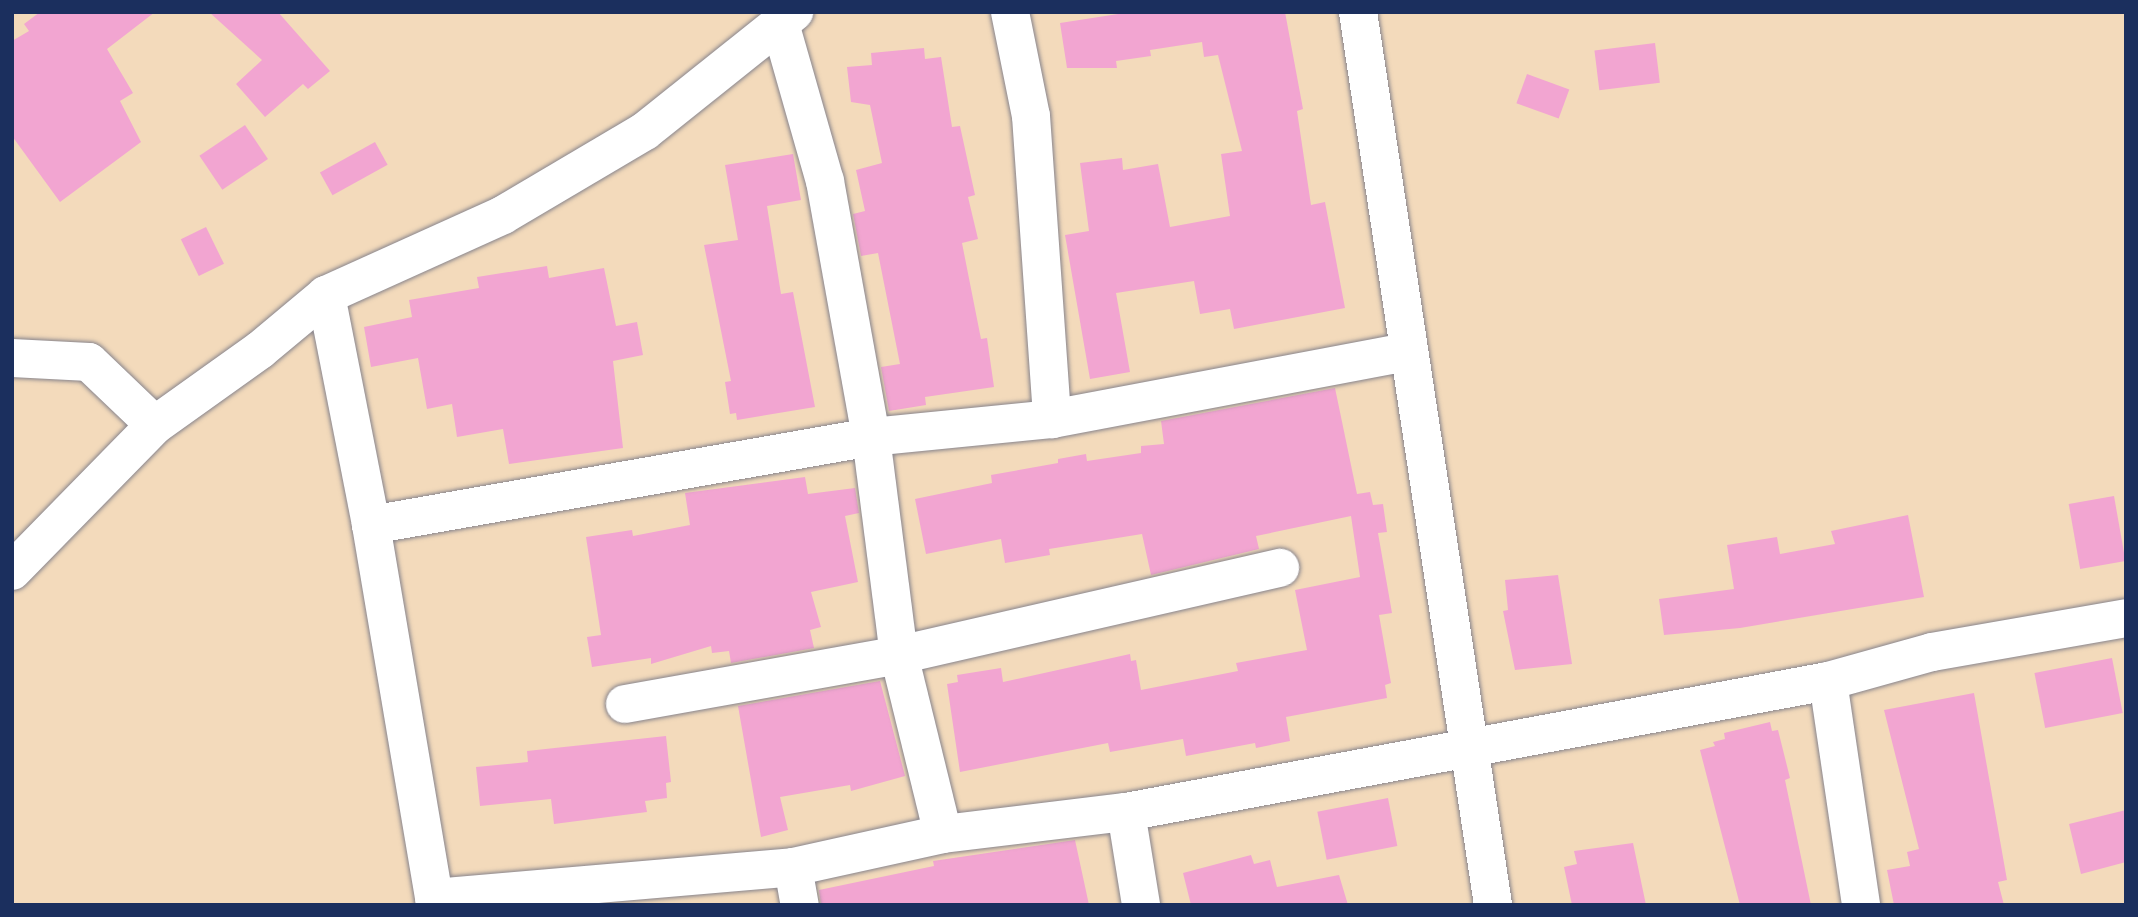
<!DOCTYPE html>
<style>
body{margin:0}
#map{position:relative;width:2138px;height:917px;overflow:hidden;background:#f3dabb;font-family:Caveat,sans-serif}
div>[style]{position:absolute}
.building>*{inset:0;background:#f2a5d1;transform-origin:0 0}
.roads{filter:drop-shadow(0 0 2px #87848c) drop-shadow(0 0 2px #87848c)}
.minor>*{height:38px;margin:-19px;padding:0 19px;transform-origin:19px;border-radius:19px;background:#fff}
span{translate:-50% -50%;white-space:nowrap;text-align:center;line-height:1.15;-webkit-text-stroke:5px #fcf5e5;paint-order:stroke}
.frame{position:absolute;inset:0;border:14px solid #1b2f5e;pointer-events:none}
</style>
<div id="map">
<div class="building">
<i style="clip-path:polygon(40px 12px,155px 12px,107px 49px,133px 93px,120px 101px,141px 142px,60px 202px,12px 136px,12px 41px,29px 31px,24px 24px)"></i>
<i style="clip-path:polygon(209px 12px,278px 12px,330px 71px,308px 89px,303px 84px,265px 117px,236px 84px,262px 60px)"></i>
<i style="clip-path:polygon(1131px 12px,1285px 12px,1303px 109px,1297px 111px,1311px 205px,1325px 202px,1345px 308px,1234px 329px,1230px 309px,1200px 314px,1194px 281px,1116px 293px,1130px 372px,1090px 379px,1065px 235px,1089px 231px,1080px 163px,1122px 158px,1123px 170px,1158px 164px,1170px 227px,1230px 216px,1221px 154px,1242px 151px,1218px 55px,1204px 57px,1202px 42px,1150px 50px,1151px 56px,1116px 61px,1117px 68px,1067px 68px,1060px 23px)"></i>
<i style="left:1655px;top:43px;width:40px;height:61px;rotate:83deg"></i>
<i style="clip-path:polygon(924px 48px,925px 59px,941px 57px,952px 127px,960px 126px,975px 195px,968px 197px,978px 239px,962px 243px,981px 339px,987px 338px,994px 387px,925px 397px,926px 405px,889px 411px,881px 367px,900px 364px,878px 253px,861px 256px,853px 214px,865px 211px,856px 170px,882px 163px,870px 105px,851px 102px,847px 67px,872px 65px,871px 53px)"></i>
<i style="left:1527px;top:74px;width:45px;height:31px;rotate:20deg"></i>
<i style="left:245px;top:125px;width:41px;height:55px;rotate:56deg"></i>
<i style="left:375px;top:142px;width:26px;height:63px;rotate:61deg"></i>
<i style="clip-path:polygon(793px 154px,801px 200px,767px 206px,781px 294px,793px 292px,815px 407px,737px 420px,736px 413px,730px 414px,725px 382px,731px 381px,704px 245px,738px 240px,725px 165px)"></i>
<i style="left:206px;top:227px;width:41px;height:28px;rotate:64deg"></i>
<i style="clip-path:polygon(547px 266px,549px 278px,604px 268px,616px 326px,637px 322px,643px 355px,613px 361px,623px 448px,509px 464px,503px 429px,457px 437px,452px 404px,427px 409px,418px 358px,371px 367px,364px 327px,412px 317px,409px 300px,479px 288px,477px 277px)"></i>
<i style="clip-path:polygon(1335px 388px,1357px 494px,1370px 492px,1373px 505px,1383px 504px,1387px 532px,1378px 533px,1392px 613px,1379px 615px,1391px 683px,1385px 685px,1387px 698px,1286px 717px,1290px 741px,1256px 748px,1255px 743px,1186px 756px,1183px 739px,1110px 752px,1108px 743px,960px 772px,947px 684px,958px 682px,957px 675px,1001px 668px,1003px 682px,1130px 654px,1131px 661px,1136px 660px,1141px 690px,1238px 671px,1236px 663px,1307px 650px,1295px 590px,1360px 577px,1351px 516px,1256px 536px,1259px 549px,1151px 575px,1142px 534px,1049px 549px,1050px 555px,1005px 563px,1001px 539px,926px 554px,915px 499px,992px 483px,991px 475px,1058px 463px,1058px 459px,1086px 454px,1087px 461px,1141px 453px,1141px 446px,1164px 444px,1161px 421px)"></i>
<i style="clip-path:polygon(805px 477px,808px 494px,855px 488px,859px 513px,845px 516px,858px 582px,811px 592px,821px 627px,810px 630px,814px 648px,731px 663px,729px 651px,712px 653px,711px 646px,651px 664px,651px 658px,592px 667px,587px 637px,601px 635px,586px 537px,632px 530px,633px 536px,690px 525px,685px 493px)"></i>
<i style="left:2114px;top:496px;width:66px;height:46px;rotate:80deg"></i>
<i style="clip-path:polygon(1908px 515px,1924px 597px,1740px 628px,1664px 635px,1659px 599px,1734px 589px,1727px 545px,1777px 537px,1780px 554px,1835px 544px,1831px 531px)"></i>
<i style="clip-path:polygon(1558px 575px,1572px 664px,1515px 670px,1503px 611px,1508px 610px,1505px 580px)"></i>
<i style="left:2112px;top:658px;width:56px;height:79px;rotate:79deg"></i>
<i style="clip-path:polygon(880px 681px,905px 776px,851px 791px,850px 785px,780px 797px,788px 830px,761px 837px,738px 706px)"></i>
<i style="clip-path:polygon(1974px 693px,2007px 880px,1998px 882px,2004px 905px,1894px 905px,1887px 870px,1910px 866px,1907px 852px,1919px 849px,1884px 710px)"></i>
<i style="clip-path:polygon(1770px 722px,1772px 731px,1778px 730px,1790px 778px,1785px 780px,1811px 905px,1740px 905px,1700px 750px,1715px 746px,1713px 742px,1725px 739px,1724px 733px)"></i>
<i style="clip-path:polygon(666px 736px,671px 782px,666px 783px,667px 798px,645px 801px,647px 812px,554px 824px,551px 799px,480px 806px,476px 767px,528px 762px,527px 751px)"></i>
<i style="left:1388px;top:798px;width:49px;height:72px;rotate:79deg"></i>
<i style="clip-path:polygon(2126px 810px,2126px 862px,2081px 874px,2069px 824px)"></i>
<i style="clip-path:polygon(1075px 840px,1089px 905px,821px 905px,819px 890px,934px 866px,933px 861px)"></i>
<i style="clip-path:polygon(1633px 843px,1646px 905px,1572px 905px,1564px 867px,1577px 864px,1574px 851px)"></i>
<i style="clip-path:polygon(1251px 855px,1254px 864px,1270px 860px,1277px 887px,1339px 875px,1348px 905px,1191px 905px,1183px 873px)"></i>
</div>
<div class="roads">
<div class="minor">
<i style="left:1010px;top:12px;width:106px;rotate:78.6deg"></i>
<i style="left:1031px;top:116px;width:304px;rotate:86deg"></i>
<i style="left:1358px;top:12px;width:903px;rotate:81.4deg"></i>
<i style="left:781px;top:27px;width:160px;rotate:74.1deg"></i>
<i style="left:825px;top:181px;width:260px;rotate:79.8deg"></i>
<i style="left:871px;top:437px;width:220px;rotate:82.7deg"></i>
<i style="left:899px;top:655px;width:184px;rotate:76.2deg"></i>
<i style="left:326px;top:295px;width:234px;rotate:78.9deg"></i>
<i style="left:371px;top:525px;width:385px;rotate:80.4deg"></i>
<i style="left:12px;top:358px;width:77px;rotate:3deg"></i>
<i style="left:89px;top:362px;width:91px;rotate:43.7deg"></i>
<i style="left:371px;top:525px;width:508px;rotate:-9.98deg"></i>
<i style="left:871px;top:437px;width:182px;rotate:-5.7deg"></i>
<i style="left:1052px;top:419px;width:362px;rotate:-10.7deg"></i>
<i style="left:12px;top:571px;width:204px;rotate:-45.6deg"></i>
<i style="left:155px;top:425px;width:129px;rotate:-35.5deg"></i>
<i style="left:260px;top:350px;width:86px;rotate:-39.8deg"></i>
<i style="left:326px;top:295px;width:194px;rotate:-24.3deg"></i>
<i style="left:503px;top:215px;width:165px;rotate:-30.6deg"></i>
<i style="left:645px;top:131px;width:191px;rotate:-38.6deg"></i>
<i style="left:1828px;top:681px;width:226px;rotate:81.6deg"></i>
<i style="left:625px;top:704px;width:278px;rotate:-10.1deg"></i>
<i style="left:899px;top:655px;width:391px;rotate:-12.9deg"></i>
<i style="left:1126px;top:812px;width:94px;rotate:80.8deg"></i>
<i style="left:793px;top:867px;width:39px;rotate:80deg"></i>
<i style="left:434px;top:898px;width:360px;rotate:-4.9deg"></i>
<i style="left:793px;top:867px;width:154px;rotate:-12.4deg"></i>
<i style="left:943px;top:834px;width:184px;rotate:-6.9deg"></i>
<i style="left:1126px;top:812px;width:714px;rotate:-10.57deg"></i>
<i style="left:1828px;top:681px;width:108px;rotate:-15.6deg"></i>
<i style="left:1932px;top:652px;width:197px;rotate:-9.9deg"></i>
</div>
</div>
<div class="frame"></div>
</div>
